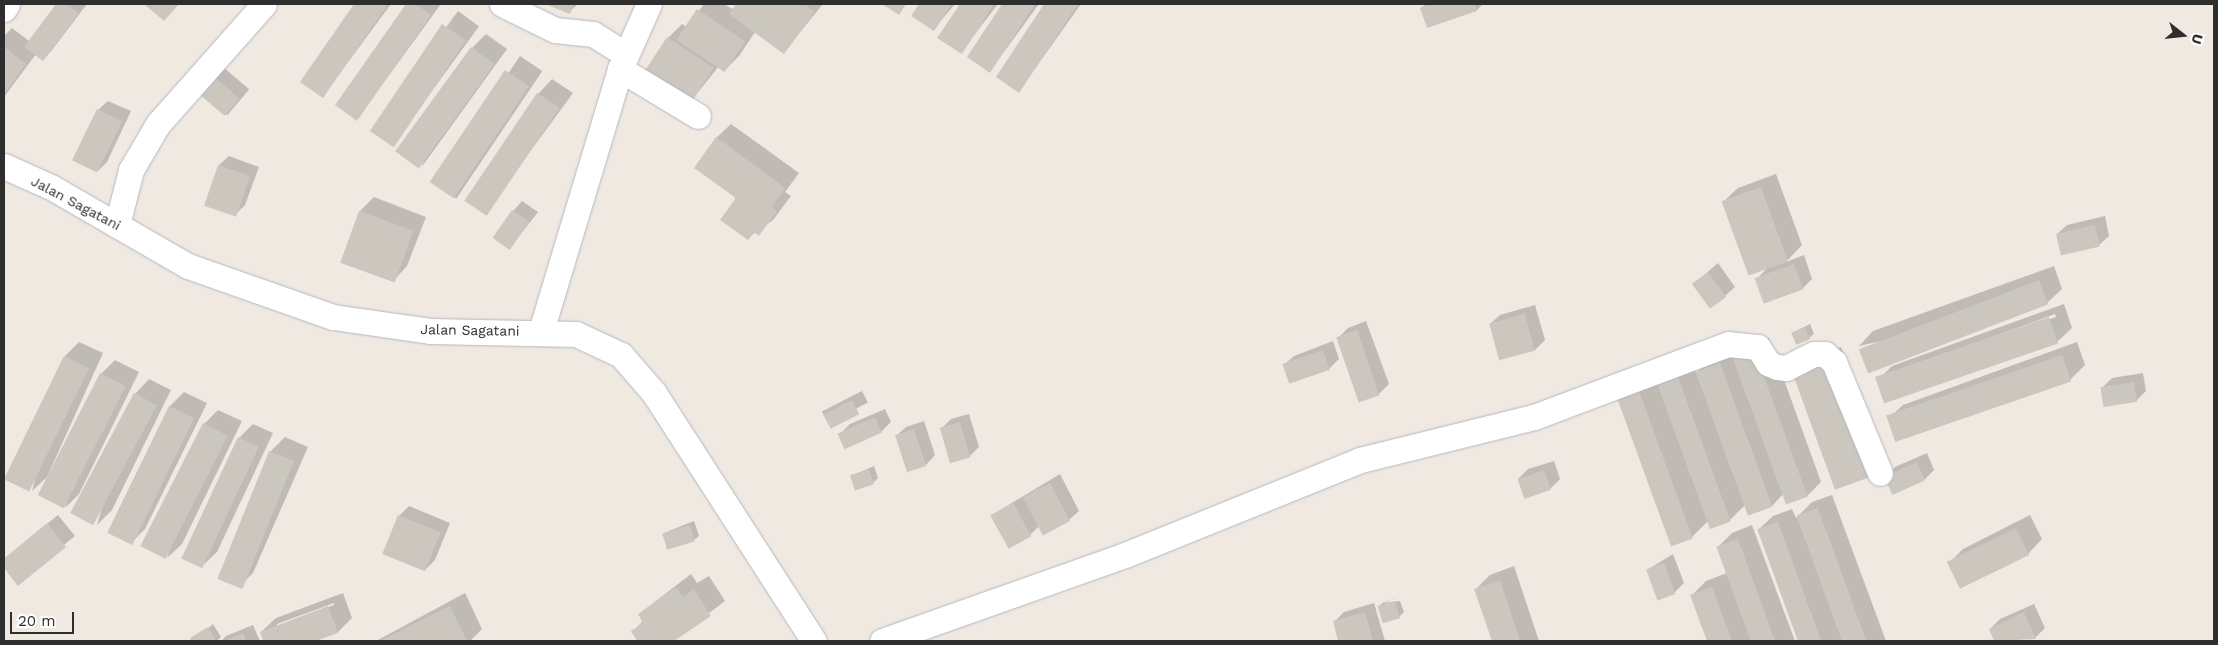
<!DOCTYPE html>
<style>
body{margin:0}
#map{position:relative;width:2218px;height:645px;overflow:hidden;background:#efe9e1;font-family:"Work Sans",sans-serif}
div>[style]{position:absolute}
.shadow>*{inset:0;background:#0003;transform-origin:0 0}
.building>*{inset:0;background:#cbc7bf;transform-origin:0 0}
.roads{filter:drop-shadow(0 0 1px #b4b7c1) drop-shadow(0 0 1px #b4b7c1)}
.minor>*{height:25px;margin:-12.5px;padding:0 12.5px;transform-origin:12.5px;border-radius:12.5px;background:#fff}
span{translate:-50% -50%;white-space:nowrap;text-align:center;line-height:1.15;-webkit-text-stroke:4px #fff;paint-order:stroke}
.street-label{font-size:14px;color:#2e2e2e}
.frame{position:absolute;inset:0;border:5px solid #2e2e2e;pointer-events:none}
.north{position:absolute;left:2158px;top:10px;width:50px;height:50px;-webkit-text-stroke:4px #fff;paint-order:stroke;rotate:106deg;font-size:14px;font-weight:700;line-height:20px;text-align:center;color:#2e2e2e}
.north::after{content:'';display:block;margin:auto;width:18px;height:22px;background:#2e2e2e;clip-path:polygon(50% 0,100% 100%,50% 72%,0 100%)}
.scale{position:absolute;left:10px;top:612px;width:64px;height:22px;box-sizing:border-box;border:2px solid #2e2e2e;border-top:0;padding-left:6px;font-size:15px;line-height:18px;white-space:nowrap;color:#2e2e2e;-webkit-text-stroke:4px #fff;paint-order:stroke}
</style>
<div id="map">
<div class="shadow">
<i style="clip-path:polygon(58px 4px,87px 4px,52px 50px,43px 60px,36px 54px,4px 97px,4px 36px,12px 28px,29px 41px)"></i>
<i style="clip-path:polygon(355px 4px,391px 4px,323px 96px,301px 81px)"></i>
<i style="clip-path:polygon(407px 4px,441px 4px,357px 119px,337px 105px)"></i>
<i style="clip-path:polygon(549px 4px,578px 4px,569px 12px)"></i>
<i style="clip-path:polygon(704px 4px,724px 4px,734px 10px,738px 4px,823px 4px,784px 52px,755px 32px,739px 56px,725px 70px,719px 66px,691px 101px,668px 38px,682px 24px,687px 27px)"></i>
<i style="clip-path:polygon(920px 4px,955px 4px,933px 30px,912px 16px)"></i>
<i style="clip-path:polygon(961px 4px,998px 4px,961px 52px,939px 37px)"></i>
<i style="clip-path:polygon(1003px 4px,1039px 4px,990px 71px,968px 57px)"></i>
<i style="clip-path:polygon(1046px 4px,1081px 4px,1019px 91px,998px 77px)"></i>
<i style="clip-path:polygon(1426px 4px,1483px 4px,1477px 10px,1421px 8px)"></i>
<i style="left:458px;top:11px;width:26px;height:148px;rotate:36deg"></i>
<i style="clip-path:polygon(486px 34px,507px 49px,421px 168px,472px 48px)"></i>
<i style="left:520px;top:56px;width:27px;height:154px;rotate:34deg"></i>
<i style="left:224px;top:68px;width:33px;height:34px;rotate:40deg"></i>
<i style="clip-path:polygon(552px 79px,573px 93px,485px 213px,538px 94px)"></i>
<i style="clip-path:polygon(108px 101px,131px 111px,107px 162px,98px 171px,98px 110px)"></i>
<i style="clip-path:polygon(731px 124px,799px 173px,785px 192px,791px 196px,773px 220px,748px 238px,716px 138px)"></i>
<i style="clip-path:polygon(229px 156px,259px 167px,245px 205px,235px 215px,219px 165px)"></i>
<i style="clip-path:polygon(1776px 174px,1802px 245px,1786px 262px,1804px 255px,1812px 279px,1803px 288px,1757px 279px,1768px 267px,1723px 202px,1738px 188px)"></i>
<i style="clip-path:polygon(374px 197px,426px 217px,407px 266px,393px 281px,360px 211px)"></i>
<i style="clip-path:polygon(522px 201px,538px 212px,509px 249px,513px 211px)"></i>
<i style="clip-path:polygon(2105px 216px,2109px 236px,2099px 245px,2057px 234px,2067px 225px)"></i>
<i style="clip-path:polygon(1718px 263px,1735px 287px,1725px 296px,1694px 284px)"></i>
<i style="clip-path:polygon(2054px 266px,2062px 289px,2047px 303px,1859px 346px,1873px 331px)"></i>
<i style="clip-path:polygon(evenodd,2064px 304px,2072px 328px,2057px 342px,1878px 380px,1892px 366px,2064px 304px,2055px 314px,2056px 317px,1893px 375px,1893px 373px,2055px 314px)"></i>
<i style="clip-path:polygon(1535px 305px,1545px 340px,1535px 350px,1500px 359px,1490px 324px,1500px 315px)"></i>
<i style="clip-path:polygon(1366px 321px,1389px 384px,1379px 394px,1338px 338px,1348px 328px)"></i>
<i style="clip-path:polygon(1810px 324px,1814px 334px,1809px 338px,1792px 333px)"></i>
<i style="clip-path:polygon(1769px 338px,1821px 482px,1807px 496px,1783px 494px,1772px 506px,1749px 514px,1746px 504px,1730px 520px,1708px 521px,1692px 537px,1618px 400px,1692px 360px,1696px 373px,1712px 358px)"></i>
<i style="clip-path:polygon(1333px 341px,1339px 359px,1329px 369px,1284px 365px,1294px 356px)"></i>
<i style="clip-path:polygon(79px 342px,103px 353px,47px 477px,32px 491px,65px 356px)"></i>
<i style="clip-path:polygon(2077px 342px,2085px 365px,2070px 380px,1888px 419px,1903px 405px)"></i>
<i style="clip-path:polygon(1841px 347px,1883px 462px,1808px 359px)"></i>
<i style="clip-path:polygon(115px 360px,139px 372px,79px 494px,65px 508px,101px 374px)"></i>
<i style="clip-path:polygon(2143px 373px,2146px 391px,2136px 401px,2102px 388px,2112px 378px)"></i>
<i style="clip-path:polygon(149px 379px,171px 390px,112px 510px,97px 525px,135px 394px)"></i>
<i style="left:862px;top:391px;width:13px;height:45px;rotate:63deg"></i>
<i style="clip-path:polygon(184px 392px,207px 403px,145px 529px,131px 543px,108px 532px,170px 406px)"></i>
<i style="clip-path:polygon(885px 409px,891px 422px,881px 432px,840px 434px,850px 424px)"></i>
<i style="clip-path:polygon(218px 410px,242px 421px,182px 544px,167px 558px,204px 424px)"></i>
<i style="clip-path:polygon(969px 414px,979px 447px,969px 457px,941px 429px,951px 419px)"></i>
<i style="clip-path:polygon(924px 421px,935px 455px,926px 465px,896px 436px,906px 427px)"></i>
<i style="clip-path:polygon(253px 424px,273px 433px,217px 552px,202px 566px,239px 438px)"></i>
<i style="clip-path:polygon(285px 437px,308px 447px,253px 573px,239px 587px,270px 452px)"></i>
<i style="clip-path:polygon(1927px 453px,1934px 470px,1925px 479px,1893px 493px,1886px 477px,1895px 467px)"></i>
<i style="clip-path:polygon(1554px 461px,1560px 479px,1550px 489px,1518px 479px,1528px 469px)"></i>
<i style="clip-path:polygon(874px 466px,878px 478px,873px 483px,852px 476px)"></i>
<i style="clip-path:polygon(1060px 474px,1079px 511px,1069px 520px,1039px 526px,1030px 535px,992px 515px)"></i>
<i style="clip-path:polygon(1832px 495px,1886px 641px,1799px 641px,1758px 530px,1773px 516px,1792px 509px,1796px 518px,1812px 502px)"></i>
<i style="clip-path:polygon(409px 506px,450px 523px,435px 560px,425px 570px,399px 516px)"></i>
<i style="left:58px;top:515px;width:27px;height:70px;rotate:51deg"></i>
<i style="clip-path:polygon(2030px 515px,2042px 539px,2028px 554px,1949px 563px,1963px 549px)"></i>
<i style="clip-path:polygon(694px 521px,699px 536px,694px 540px,664px 533px)"></i>
<i style="clip-path:polygon(1752px 525px,1795px 641px,1709px 641px,1692px 595px,1706px 581px,1727px 573px,1718px 547px,1732px 533px)"></i>
<i style="clip-path:polygon(1673px 554px,1684px 583px,1674px 593px,1647px 570px)"></i>
<i style="clip-path:polygon(1514px 566px,1539px 641px,1493px 641px,1476px 589px,1490px 575px)"></i>
<i style="clip-path:polygon(691px 574px,697px 583px,709px 576px,725px 601px,672px 641px,639px 641px,632px 632px,643px 621px,639px 614px)"></i>
<i style="clip-path:polygon(evenodd,343px 593px,352px 618px,338px 632px,312px 641px,265px 641px,261px 632px,276px 618px,343px 593px,334px 603px,334px 605px,277px 627px,277px 624px,334px 603px)"></i>
<i style="clip-path:polygon(465px 593px,482px 629px,470px 641px,376px 641px)"></i>
<i style="clip-path:polygon(1399px 597px,1383px 603px,1400px 601px,1404px 612px,1399px 617px,1379px 606px,1384px 602px)"></i>
<i style="clip-path:polygon(1374px 603px,1385px 641px,1340px 641px,1334px 622px,1344px 612px)"></i>
<i style="clip-path:polygon(2034px 604px,2045px 628px,2035px 638px,1996px 641px,1990px 629px,2000px 619px)"></i>
<i style="clip-path:polygon(213px 624px,221px 637px,217px 641px,193px 641px)"></i>
<i style="clip-path:polygon(253px 625px,260px 641px,221px 641px,226px 636px)"></i>
</div>
<div class="building">
<i style="clip-path:polygon(56px 4px,66px 4px,79px 13px,43px 61px,24px 47px)"></i>
<i style="clip-path:polygon(144px 4px,179px 4px,164px 21px)"></i>
<i style="clip-path:polygon(354px 4px,388px 4px,323px 98px,300px 82px)"></i>
<i style="clip-path:polygon(406px 4px,415px 4px,431px 15px,357px 121px,335px 105px)"></i>
<i style="clip-path:polygon(545px 4px,574px 4px,570px 14px)"></i>
<i style="clip-path:polygon(736px 4px,804px 4px,815px 12px,784px 54px,729px 14px)"></i>
<i style="clip-path:polygon(882px 4px,906px 4px,899px 15px)"></i>
<i style="clip-path:polygon(919px 4px,952px 4px,934px 31px,911px 16px)"></i>
<i style="clip-path:polygon(960px 4px,994px 4px,962px 54px,937px 38px)"></i>
<i style="clip-path:polygon(1002px 4px,1035px 4px,990px 73px,967px 57px)"></i>
<i style="clip-path:polygon(1044px 4px,1078px 4px,1019px 93px,996px 77px)"></i>
<i style="clip-path:polygon(1432px 4px,1475px 4px,1477px 11px,1427px 28px,1420px 8px)"></i>
<i style="left:697px;top:9px;width:58px;height:37px;rotate:34deg"></i>
<i style="left:442px;top:24px;width:29px;height:129px;rotate:34deg"></i>
<i style="left:667px;top:37px;width:56px;height:40px;rotate:33deg"></i>
<i style="clip-path:polygon(4px 47px,26px 64px,4px 94px)"></i>
<i style="left:471px;top:47px;width:29px;height:129px;rotate:36deg"></i>
<i style="left:505px;top:70px;width:29px;height:135px;rotate:34deg"></i>
<i style="left:213px;top:76px;width:35px;height:23px;rotate:40deg"></i>
<i style="left:537px;top:93px;width:27px;height:130px;rotate:34deg"></i>
<i style="left:97px;top:109px;width:28px;height:57px;rotate:26deg"></i>
<i style="clip-path:polygon(716px 137px,785px 188px,772px 207px,777px 211px,759px 236px,754px 232px,748px 240px,720px 220px,736px 198px,694px 168px)"></i>
<i style="left:218px;top:165px;width:34px;height:43px;rotate:19deg"></i>
<i style="left:1761px;top:187px;width:79px;height:42px;rotate:70deg"></i>
<i style="left:512px;top:210px;width:21px;height:34px;rotate:35deg"></i>
<i style="left:359px;top:211px;width:58px;height:55px;rotate:20deg"></i>
<i style="left:2095px;top:225px;width:22px;height:40px;rotate:77deg"></i>
<i style="left:1794px;top:264px;width:27px;height:42px;rotate:70deg"></i>
<i style="left:1708px;top:272px;width:31px;height:20px;rotate:54deg"></i>
<i style="left:2039px;top:280px;width:26px;height:193px;rotate:69deg"></i>
<i style="left:1525px;top:314px;width:38px;height:37px;rotate:75deg"></i>
<i style="left:2049px;top:317px;width:28px;height:184px;rotate:71deg"></i>
<i style="left:1805px;top:327px;width:13px;height:15px;rotate:67deg"></i>
<i style="left:1357px;top:330px;width:69px;height:22px;rotate:71deg"></i>
<i style="left:1323px;top:350px;width:21px;height:43px;rotate:71deg"></i>
<i style="left:1755px;top:352px;width:154px;height:23px;rotate:70deg"></i>
<i style="left:2062px;top:355px;width:28px;height:186px;rotate:71deg"></i>
<i style="left:64px;top:356px;width:28px;height:137px;rotate:26deg"></i>
<i style="left:1826px;top:360px;width:125px;height:36px;rotate:70deg"></i>
<i style="left:1720px;top:363px;width:153px;height:26px;rotate:70deg"></i>
<i style="left:100px;top:373px;width:29px;height:137px;rotate:27deg"></i>
<i style="left:1677px;top:374px;width:157px;height:22px;rotate:70deg"></i>
<i style="left:2134px;top:382px;width:20px;height:34px;rotate:81deg"></i>
<i style="left:1639px;top:391px;width:157px;height:23px;rotate:70deg"></i>
<i style="left:134px;top:393px;width:26px;height:136px;rotate:28deg"></i>
<i style="left:852px;top:400px;width:16px;height:32px;rotate:63deg"></i>
<i style="left:169px;top:406px;width:28px;height:141px;rotate:26deg"></i>
<i style="left:875px;top:417px;width:17px;height:41px;rotate:66deg"></i>
<i style="left:960px;top:422px;width:37px;height:21px;rotate:74deg"></i>
<i style="left:203px;top:423px;width:28px;height:138px;rotate:27deg"></i>
<i style="left:914px;top:429px;width:39px;height:20px;rotate:72deg"></i>
<i style="left:238px;top:437px;width:23px;height:134px;rotate:25deg"></i>
<i style="left:269px;top:451px;width:27px;height:138px;rotate:22deg"></i>
<i style="left:1917px;top:462px;width:20px;height:36px;rotate:66deg"></i>
<i style="left:869px;top:469px;width:16px;height:20px;rotate:72deg"></i>
<i style="left:1544px;top:470px;width:21px;height:28px;rotate:71deg"></i>
<i style="left:1050px;top:483px;width:43px;height:31px;rotate:62deg"></i>
<i style="left:1013px;top:503px;width:38px;height:26px;rotate:61deg"></i>
<i style="left:1818px;top:508px;width:141px;height:23px;rotate:70deg"></i>
<i style="left:398px;top:515px;width:46px;height:42px;rotate:22deg"></i>
<i style="left:1778px;top:522px;width:127px;height:22px;rotate:70deg"></i>
<i style="clip-path:polygon(47px 523px,66px 547px,18px 586px,4px 568px,4px 559px)"></i>
<i style="left:690px;top:525px;width:17px;height:29px;rotate:73deg"></i>
<i style="left:2016px;top:528px;width:30px;height:77px;rotate:64deg"></i>
<i style="left:1738px;top:539px;width:109px;height:23px;rotate:70deg"></i>
<i style="left:1664px;top:563px;width:33px;height:19px;rotate:70deg"></i>
<i style="clip-path:polygon(1500px 580px,1520px 641px,1492px 641px,1474px 589px)"></i>
<i style="clip-path:polygon(676px 587px,683px 597px,694px 589px,711px 616px,674px 641px,637px 641px,631px 631px,643px 623px,638px 614px)"></i>
<i style="clip-path:polygon(1712px 587px,1732px 641px,1707px 641px,1690px 595px)"></i>
<i style="left:1395px;top:601px;width:18px;height:18px;rotate:74deg"></i>
<i style="clip-path:polygon(328px 606px,338px 633px,316px 641px,263px 641px,260px 632px)"></i>
<i style="clip-path:polygon(450px 606px,467px 641px,380px 641px)"></i>
<i style="clip-path:polygon(1365px 612px,1373px 641px,1338px 641px,1333px 621px)"></i>
<i style="clip-path:polygon(2024px 612px,2036px 639px,1994px 641px,1989px 629px)"></i>
<i style="clip-path:polygon(208px 627px,216px 641px,192px 641px,190px 638px)"></i>
<i style="clip-path:polygon(243px 633px,246px 641px,225px 641px)"></i>
</div>
<div class="roads">
<div class="minor">
<i style="left:502px;top:4px;width:59px;rotate:26.1deg"></i>
<i style="left:555px;top:30px;width:38px;rotate:6deg"></i>
<i style="left:593px;top:34px;width:39px;rotate:32deg"></i>
<i style="left:4px;top:9px;width:6px;rotate:-59deg"></i>
<i style="left:620px;top:69px;width:91px;rotate:31.1deg"></i>
<i style="left:4px;top:166px;width:51px;rotate:24.1deg"></i>
<i style="left:51px;top:187px;width:158px;rotate:30deg"></i>
<i style="left:188px;top:266px;width:154px;rotate:19.4deg"></i>
<i style="left:333px;top:317px;width:98px;rotate:8.2deg"></i>
<i style="left:430px;top:331px;width:146px;rotate:1.2deg"></i>
<i style="left:576px;top:334px;width:50px;rotate:25deg"></i>
<i style="left:621px;top:355px;width:50px;rotate:49deg"></i>
<i style="left:654px;top:393px;width:295px;rotate:57.2deg"></i>
<i style="left:117px;top:225px;width:57px;rotate:-75.7deg"></i>
<i style="left:131px;top:170px;width:53px;rotate:-59.6deg"></i>
<i style="left:158px;top:124px;width:160px;rotate:-48.5deg"></i>
<i style="left:541px;top:331px;width:274px;rotate:-73.2deg"></i>
<i style="left:620px;top:69px;width:71px;rotate:-66deg"></i>
<i style="left:882px;top:641px;width:258px;rotate:-19.5deg"></i>
<i style="left:1125px;top:555px;width:253px;rotate:-22deg"></i>
<i style="left:1360px;top:460px;width:179px;rotate:-13.9deg"></i>
<i style="left:1534px;top:417px;width:207px;rotate:-20.6deg"></i>
<i style="left:1728px;top:344px;width:30px;rotate:6deg"></i>
<i style="left:1758px;top:347px;width:19px;rotate:58deg"></i>
<i style="left:1768px;top:363px;width:10px;rotate:24deg"></i>
<i style="left:1777px;top:367px;width:9px;rotate:6deg"></i>
<i style="left:1786px;top:368px;width:31px;rotate:-27deg"></i>
<i style="left:1814px;top:354px;width:11px"></i>
<i style="left:1825px;top:354px;width:12px;rotate:42deg"></i>
<i style="left:1834px;top:362px;width:120px;rotate:67.5deg"></i>
</div>
</div>
<div class="street-label">
<span style="left:76px;top:203px;rotate:28deg">Jalan Sagatani</span>
<span style="left:470px;top:330px;rotate:1deg">Jalan Sagatani</span>
</div>
<div class="frame"></div>
<div class="north">U</div>
<div class="scale">20 m</div>
</div>
